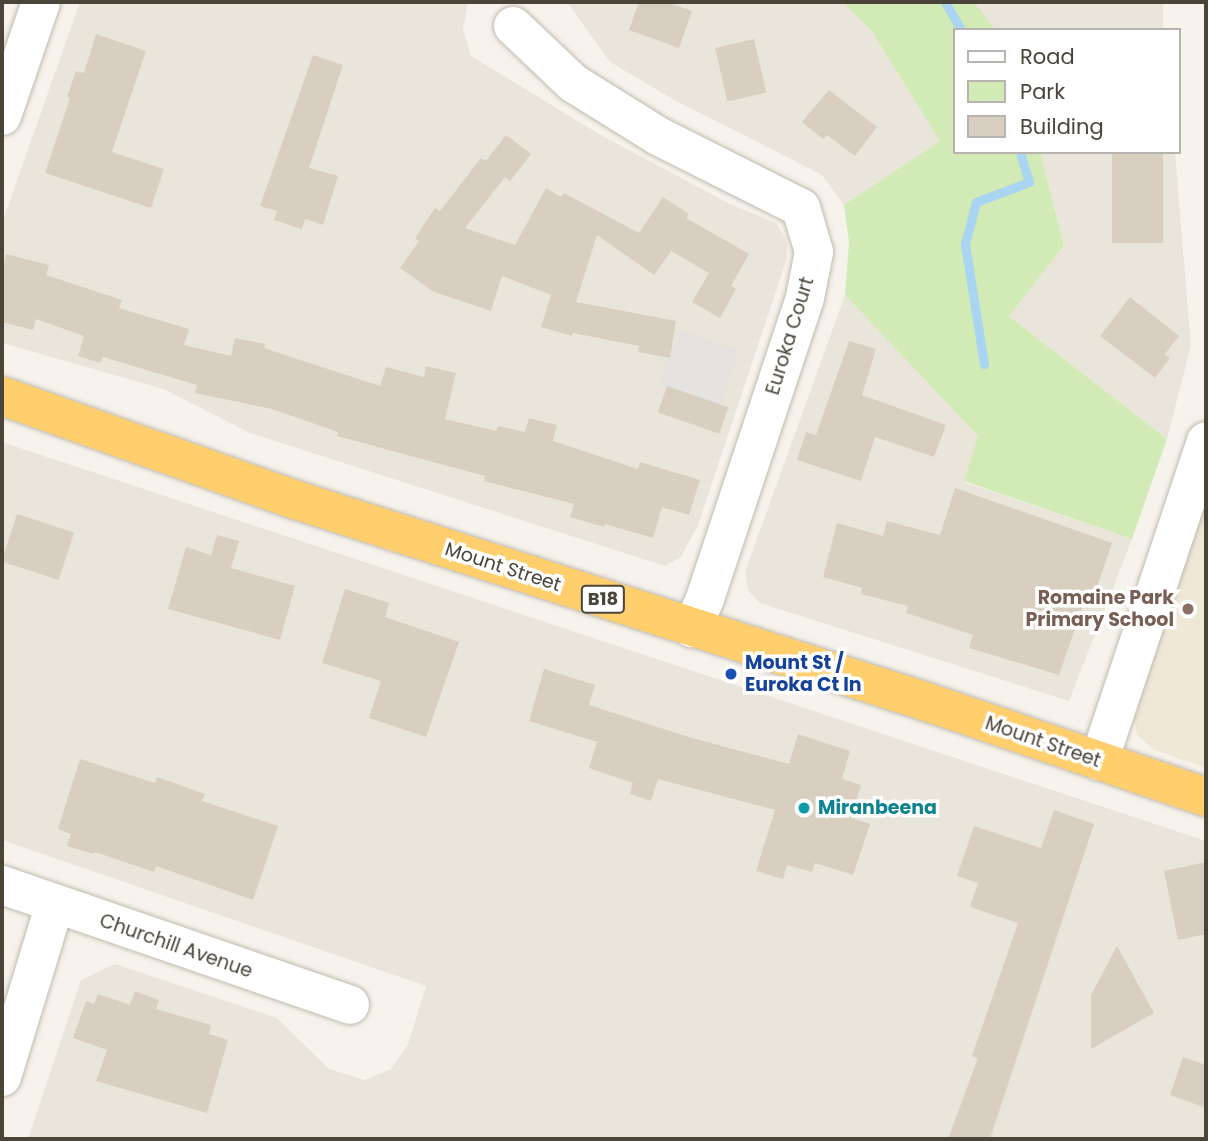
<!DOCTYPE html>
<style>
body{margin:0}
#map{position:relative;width:1208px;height:1141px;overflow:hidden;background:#f6f3ec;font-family:Poppins,sans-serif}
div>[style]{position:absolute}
.residential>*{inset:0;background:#eae5da;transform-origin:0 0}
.education>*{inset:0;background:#efe8d6}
.green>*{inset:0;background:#d2eab5}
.parking>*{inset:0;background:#e5e3e0;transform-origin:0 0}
.stream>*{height:9px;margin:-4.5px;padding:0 4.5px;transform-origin:4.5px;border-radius:4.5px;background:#a9d4f2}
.building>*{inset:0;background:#d8cfc1;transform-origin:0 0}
.roads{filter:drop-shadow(0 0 2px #c2bbae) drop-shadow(0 0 2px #c2bbae)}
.minor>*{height:38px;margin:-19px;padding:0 19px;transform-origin:19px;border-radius:19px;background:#fff}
.highway>*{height:38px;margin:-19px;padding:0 19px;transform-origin:19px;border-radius:19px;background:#ffcf6e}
.dots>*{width:19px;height:19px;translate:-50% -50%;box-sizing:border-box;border:4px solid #fff;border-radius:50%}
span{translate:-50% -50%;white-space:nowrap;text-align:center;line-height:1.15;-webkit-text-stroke:7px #fff;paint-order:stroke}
.shield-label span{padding:2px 5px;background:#fff;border:2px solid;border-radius:5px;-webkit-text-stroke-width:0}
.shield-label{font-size:18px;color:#4b4439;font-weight:700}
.street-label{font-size:19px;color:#4b4439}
.education-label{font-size:19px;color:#785e54;font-weight:700}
.right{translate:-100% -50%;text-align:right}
.transit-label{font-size:19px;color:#164399;font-weight:700}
.left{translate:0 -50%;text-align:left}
.culture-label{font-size:19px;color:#0d838f;font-weight:700}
.frame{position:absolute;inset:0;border:4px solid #4b4439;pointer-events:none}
.legend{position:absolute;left:953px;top:28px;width:228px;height:126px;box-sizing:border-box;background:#fff;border:2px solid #b7b4b0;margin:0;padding:9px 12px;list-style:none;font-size:21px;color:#4b4439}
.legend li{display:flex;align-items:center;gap:14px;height:35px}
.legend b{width:35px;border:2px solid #b7b4b0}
</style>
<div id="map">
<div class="residential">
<i style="clip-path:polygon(80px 2px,468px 2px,463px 30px,471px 56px,599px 134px,730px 204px,776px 223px,787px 242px,787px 258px,698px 525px,681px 557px,665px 566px,250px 433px,163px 389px,2px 343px,2px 223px)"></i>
<i style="clip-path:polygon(567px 2px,842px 2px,871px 30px,940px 141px,844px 205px,822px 175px,676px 101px,610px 62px)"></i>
<i style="left:974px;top:2px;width:189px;height:35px"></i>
<i style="clip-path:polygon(1040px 152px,1175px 152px,1191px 345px,1167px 439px,1009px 316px,1064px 244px)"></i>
<i style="clip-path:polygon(845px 295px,978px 436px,964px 482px,1132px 539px,1069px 701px,760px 603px,748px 590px,745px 572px)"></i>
<i style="clip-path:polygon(2px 442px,1206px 841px,1206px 1139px,28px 1139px,81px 980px,115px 964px,277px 1018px,329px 1069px,365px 1080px,391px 1069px,408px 1044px,426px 986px,2px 840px)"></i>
</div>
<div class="education">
<i style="clip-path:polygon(1206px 500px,1206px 768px,1154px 750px,1137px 735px,1134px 719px)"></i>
</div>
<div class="green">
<i style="clip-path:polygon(842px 2px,974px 2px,995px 30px,954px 30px,954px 152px,1040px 152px,1064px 245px,1009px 316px,1167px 439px,1132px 539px,964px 481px,978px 436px,845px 295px,849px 242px,844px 205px,940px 141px,871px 30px)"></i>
</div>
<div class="parking">
<i style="left:678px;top:329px;width:65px;height:59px;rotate:19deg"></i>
</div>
<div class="stream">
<i style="left:945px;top:2px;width:32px;rotate:60deg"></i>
<i style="left:984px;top:364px;width:121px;rotate:-99deg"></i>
<i style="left:965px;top:244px;width:43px;rotate:-75.3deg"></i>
<i style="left:976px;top:202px;width:57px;rotate:-20.7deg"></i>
<i style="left:1029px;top:182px;width:31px;rotate:-107deg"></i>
</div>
<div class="building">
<i style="clip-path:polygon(639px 2px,666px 2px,692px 11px,679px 48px,629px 30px)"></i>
<i style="clip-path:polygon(96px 34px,146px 51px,112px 152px,164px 169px,151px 208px,45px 173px,70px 98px,67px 97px,76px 71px,84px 73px)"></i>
<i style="left:754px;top:39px;width:55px;height:40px;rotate:77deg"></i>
<i style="clip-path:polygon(313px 55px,343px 65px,309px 168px,338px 176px,323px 225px,305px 219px,302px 229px,274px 220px,277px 211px,260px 206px)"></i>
<i style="clip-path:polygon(829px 90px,877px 127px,855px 156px,827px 135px,823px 139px,802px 122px)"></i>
<i style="clip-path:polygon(506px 135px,531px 154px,510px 181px,505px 177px,465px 228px,515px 245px,546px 188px,561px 197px,564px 193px,639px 233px,663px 197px,689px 214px,686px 218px,749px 254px,731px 286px,736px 289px,720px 318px,692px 302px,709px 273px,671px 251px,654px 275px,597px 235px,576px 302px,676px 321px,670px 358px,638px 352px,639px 346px,573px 333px,572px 336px,541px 327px,551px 295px,502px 276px,491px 311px,434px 292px,400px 268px,419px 241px,415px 238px,435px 208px,440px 211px,481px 158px,486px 161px)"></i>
<i style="left:1112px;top:152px;width:51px;height:91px"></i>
<i style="clip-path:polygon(6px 254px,49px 265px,46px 275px,122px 300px,119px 308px,189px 329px,184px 345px,231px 356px,235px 338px,265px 344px,264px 348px,380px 386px,386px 367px,424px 377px,426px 366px,456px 373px,445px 419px,496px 431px,498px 426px,525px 432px,529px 418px,557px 425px,553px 441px,638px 469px,640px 462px,700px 480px,689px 515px,662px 507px,653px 538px,605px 524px,604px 527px,570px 517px,574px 504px,484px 481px,485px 476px,337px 436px,338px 432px,272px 409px,195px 393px,197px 385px,103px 357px,100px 363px,78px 356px,84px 336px,36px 319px,33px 330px,2px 322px,2px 272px)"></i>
<i style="clip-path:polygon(1130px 297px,1179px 336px,1165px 354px,1170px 358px,1155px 378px,1100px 336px)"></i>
<i style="clip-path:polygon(849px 341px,876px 349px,862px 395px,946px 425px,934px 457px,875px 437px,861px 481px,797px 460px,806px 432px,816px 435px)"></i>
<i style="left:667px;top:386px;width:65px;height:28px;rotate:19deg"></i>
<i style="clip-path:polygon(955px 488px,1112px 543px,1094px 596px,1087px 594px,1059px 675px,969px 648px,973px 635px,906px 613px,908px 606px,861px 594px,862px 588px,823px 577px,837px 523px,883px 536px,887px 521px,940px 535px)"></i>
<i style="left:17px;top:514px;width:60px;height:50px;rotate:18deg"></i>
<i style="clip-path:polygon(217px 535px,239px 541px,231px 568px,295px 586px,280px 640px,168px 609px,186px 547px,211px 555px)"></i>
<i style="clip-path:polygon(345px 589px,389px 603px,385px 617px,459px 642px,426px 737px,369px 718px,381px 681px,322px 663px)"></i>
<i style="clip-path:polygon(544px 669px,595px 685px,589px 705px,692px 738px,789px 764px,798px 734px,850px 751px,842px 779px,861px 785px,851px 818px,870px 824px,853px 875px,815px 863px,812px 872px,787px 865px,783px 879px,756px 871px,775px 810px,658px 779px,651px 801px,630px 794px,633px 783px,589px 768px,597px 742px,529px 721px)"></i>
<i style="clip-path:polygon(80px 759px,155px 783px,157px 777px,205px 794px,202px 801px,278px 826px,253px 900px,156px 866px,154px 872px,95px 852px,94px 854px,67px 846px,71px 834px,58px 829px)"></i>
<i style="clip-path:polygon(1054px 810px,1094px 824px,990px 1139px,948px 1139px,978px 1058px,972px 1056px,1018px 923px,970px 907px,978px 883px,957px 876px,974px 826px,1041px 848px)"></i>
<i style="clip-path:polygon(1206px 862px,1206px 934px,1178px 940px,1164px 871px)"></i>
<i style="clip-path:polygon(1117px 946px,1154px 1013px,1091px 1049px,1091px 995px)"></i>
<i style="clip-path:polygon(135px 991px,159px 1000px,156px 1009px,211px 1025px,209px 1034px,228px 1040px,207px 1113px,96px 1081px,107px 1050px,73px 1038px,86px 1001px,94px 1004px,98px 994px,130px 1005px)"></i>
<i style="clip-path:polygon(1183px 1057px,1206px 1065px,1206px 1108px,1170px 1095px)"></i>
</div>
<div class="roads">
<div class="minor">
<i style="left:513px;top:26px;width:83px;rotate:43.5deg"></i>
<i style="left:573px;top:83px;width:100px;rotate:31.9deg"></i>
<i style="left:658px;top:136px;width:160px;rotate:26.7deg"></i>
<i style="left:801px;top:208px;width:46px;rotate:73.5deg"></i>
<i style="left:814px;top:252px;width:47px;rotate:101.1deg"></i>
<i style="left:805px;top:298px;width:317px;rotate:108.4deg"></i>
<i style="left:705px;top:599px;width:32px;rotate:114deg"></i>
<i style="left:2px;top:116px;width:120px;rotate:-71.1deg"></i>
<i style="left:1099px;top:761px;width:337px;rotate:-71.5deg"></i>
<i style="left:2px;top:885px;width:368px;rotate:19deg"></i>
<i style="left:2px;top:1077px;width:181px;rotate:-73deg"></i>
</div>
<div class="highway">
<i style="left:2px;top:396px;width:312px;rotate:19.5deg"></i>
<i style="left:296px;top:500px;width:663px;rotate:17.75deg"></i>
<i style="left:927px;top:702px;width:295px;rotate:18.8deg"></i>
</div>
</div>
<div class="dots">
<i style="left:1188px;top:609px;background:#8d6e63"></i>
<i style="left:731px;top:674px;background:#1a4fb4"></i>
<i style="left:804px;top:808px;background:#0f9aa8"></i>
</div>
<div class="shield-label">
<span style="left:603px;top:599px">B18</span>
</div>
<div class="street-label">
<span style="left:790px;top:336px;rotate:-73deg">Euroka Court</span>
<span style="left:503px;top:567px;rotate:18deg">Mount Street</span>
<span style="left:1043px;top:742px;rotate:19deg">Mount Street</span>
<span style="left:176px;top:946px;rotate:19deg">Churchill Avenue</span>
</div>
<div class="education-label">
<span class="right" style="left:1174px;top:609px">Romaine Park<br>Primary School</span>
</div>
<div class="transit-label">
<span class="left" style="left:745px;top:674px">Mount St /<br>Euroka Ct In</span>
</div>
<div class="culture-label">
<span class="left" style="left:818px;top:808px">Miranbeena</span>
</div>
<div class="frame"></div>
<ul class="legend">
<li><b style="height:9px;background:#fff"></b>Road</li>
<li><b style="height:19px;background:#d2eab5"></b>Park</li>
<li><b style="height:19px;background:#d8cfc1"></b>Building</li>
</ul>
</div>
